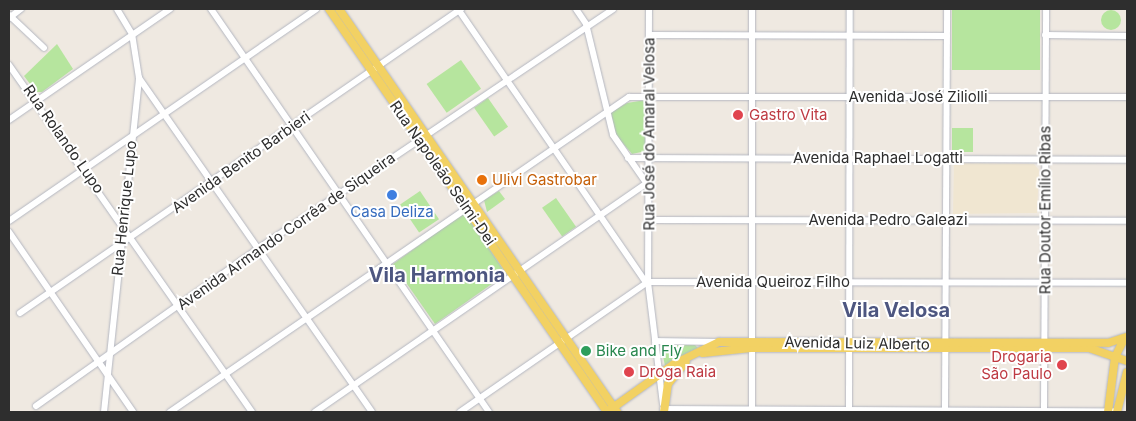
<!DOCTYPE html>
<meta charset="utf-8">
<style>
body{margin:0}
#map{position:relative;width:1136px;height:421px;overflow:hidden;background:#efe9e1;font-family:Inter,sans-serif}
div>[style]{position:absolute}
.education>*{inset:0;background:#f0e6d1}
.green>*{inset:0;background:#b6e59e;transform-origin:0 0}
.round{border-radius:50%}
.roads{filter:drop-shadow(0 0 1px #b4b7c1) drop-shadow(0 0 1px #b4b7c1)}
.minor>*{height:6px;margin:-3px;padding:0 3px;transform-origin:3px;border-radius:3px;background:#fff}
.major>*{height:8px;margin:-4px;padding:0 4px;transform-origin:4px;border-radius:4px;background:#f2d163}
.dots>*{width:14px;height:14px;translate:-50% -50%;box-sizing:border-box;border:2px solid #fff;border-radius:50%}
span{translate:-50% -50%;white-space:nowrap;text-align:center;line-height:1.15;-webkit-text-stroke:4px #fff;paint-order:stroke}
.street-label{font-size:15px;color:#2e2e2e}
.health-label{font-size:15px;color:#be3a42}
.left{translate:0 -50%;text-align:left}
.right{translate:-100% -50%;text-align:right}
.food-label{font-size:15px;color:#c56008}
.shop-label{font-size:15px;color:#366cbe}
.leisure-label{font-size:15px;color:#27864d}
.district-label{font-size:20px;color:#4d5680;font-weight:700}
.frame{position:absolute;inset:0;border:10px solid #2e2e2e;pointer-events:none}
</style>
<div id="map">
<div class="education">
<i style="clip-path:polygon(954px 163px,1034px 164px,1039px 170px,1037px 213px,953px 214px)"></i>
</div>
<div class="green">
<i style="left:952px;top:9px;width:88px;height:61px"></i>
<i class="round" style="left:1101px;top:10px;width:20px;height:20px"></i>
<i style="clip-path:polygon(57px 44px,73px 69px,42px 92px,36px 92px,24px 76px)"></i>
<i style="left:461px;top:60px;width:35px;height:42px;rotate:55deg"></i>
<i style="left:488px;top:98px;width:35px;height:17px;rotate:55deg"></i>
<i style="clip-path:polygon(645px 100px,646px 151px,632px 154px,615px 134px,611px 112px,627px 103px)"></i>
<i style="left:952px;top:128px;width:21px;height:24px"></i>
<i style="left:420px;top:191px;width:34px;height:24px;rotate:56deg"></i>
<i style="clip-path:polygon(499px 191px,505px 199px,487px 212px,484px 200px)"></i>
<i style="left:556px;top:198px;width:35px;height:17px;rotate:55deg"></i>
<i style="clip-path:polygon(462px 214px,468px 216px,506px 274px,435px 324px,393px 264px)"></i>
<i style="clip-path:polygon(674px 345px,695px 345px,698px 348px,665px 366px,662px 351px)"></i>
</div>
<div class="roads">
<div class="minor">
<i style="left:211px;top:9px;width:490px;rotate:55.4deg"></i>
<i style="left:458px;top:9px;width:332px;rotate:55.5deg"></i>
<i style="left:576px;top:9px;width:18px;rotate:56deg"></i>
<i style="left:586px;top:24px;width:114px;rotate:76.3deg"></i>
<i style="left:613px;top:135px;width:60px;rotate:55.2deg"></i>
<i style="left:649px;top:9px;width:273px;rotate:90.2deg"></i>
<i style="left:648px;top:282px;width:123px;rotate:83deg"></i>
<i style="left:9px;top:15px;width:48px;rotate:43.3deg"></i>
<i style="left:9px;top:18px;width:15px;rotate:-37deg"></i>
<i style="left:649px;top:35px;width:298px;rotate:0.2deg"></i>
<i style="left:1045px;top:35px;width:82px;rotate:0.7deg"></i>
<i style="left:9px;top:65px;width:424px;rotate:55deg"></i>
<i style="left:139px;top:78px;width:407px;rotate:55.1deg"></i>
<i style="left:9px;top:120px;width:196px;rotate:-34.6deg"></i>
<i style="left:628px;top:158px;width:499px;rotate:0.2deg"></i>
<i style="left:649px;top:220px;width:478px;rotate:0.1deg"></i>
<i style="left:9px;top:221px;width:373px;rotate:-34.6deg"></i>
<i style="left:9px;top:232px;width:219px;rotate:55.4deg"></i>
<i style="left:20px;top:313px;width:536px;rotate:-34.58deg"></i>
<i style="left:655px;top:341px;width:62px;rotate:0.9deg"></i>
<i style="left:36px;top:406px;width:273px;rotate:-35.3deg"></i>
<i style="left:259px;top:248px;width:427px;rotate:-34deg"></i>
<i style="left:752px;top:408px;width:399px;rotate:-90deg"></i>
<i style="left:663px;top:409px;width:454px;rotate:0.3deg"></i>
<i style="left:849px;top:409px;width:400px;rotate:-89.9deg"></i>
<i style="left:945px;top:409px;width:400px;rotate:-89.7deg"></i>
<i style="left:1044px;top:410px;width:401px;rotate:-89.7deg"></i>
<i style="left:104px;top:412px;width:336px;rotate:-84deg"></i>
<i style="left:139px;top:78px;width:45px;rotate:-99deg"></i>
<i style="left:132px;top:34px;width:29px;rotate:-121deg"></i>
<i style="left:170px;top:412px;width:557px;rotate:-34.46deg"></i>
<i style="left:629px;top:97px;width:498px"></i>
<i style="left:315px;top:412px;width:401px;rotate:-34.6deg"></i>
<i style="left:460px;top:412px;width:229px;rotate:-34.7deg"></i>
<i style="left:648px;top:282px;width:479px;rotate:0.1deg"></i>
</div>
<div class="major">
<i style="left:329px;top:9px;width:490px;rotate:55.4deg"></i>
<i style="left:339px;top:9px;width:490px;rotate:55.4deg"></i>
<i style="left:703px;top:353px;width:48px;rotate:-5.9deg"></i>
<i style="left:751px;top:348px;width:338px"></i>
<i style="left:1089px;top:348px;width:40px;rotate:18.9deg"></i>
<i style="left:607px;top:412px;width:82px;rotate:-35.6deg"></i>
<i style="left:674px;top:364px;width:50px;rotate:-26.1deg"></i>
<i style="left:719px;top:342px;width:389px;rotate:0.1deg"></i>
<i style="left:1108px;top:343px;width:20px;rotate:-18deg"></i>
<i style="left:664px;top:412px;width:28px;rotate:-82deg"></i>
<i style="left:668px;top:384px;width:28px;rotate:-51deg"></i>
<i style="left:1108px;top:412px;width:55px;rotate:-82.7deg"></i>
<i style="left:1115px;top:357px;width:20px;rotate:-63deg"></i>
<i style="left:1117px;top:412px;width:41px;rotate:-76deg"></i>
</div>
</div>
<div class="dots">
<i style="left:738px;top:115px;background:#e0444e"></i>
<i style="left:482px;top:180px;background:#e8710a"></i>
<i style="left:392px;top:195px;background:#3f7fe0"></i>
<i style="left:586px;top:351px;background:#2e9e5b"></i>
<i style="left:1062px;top:365px;background:#e0444e"></i>
<i style="left:629px;top:372px;background:#e0444e"></i>
</div>
<div class="street-label">
<span style="left:918px;top:97px">Avenida José Ziliolli</span>
<span style="left:649px;top:134px;rotate:-90deg">Rua José do Amaral Velosa</span>
<span style="left:64px;top:139px;rotate:55deg">Rua Rolando Lupo</span>
<span style="left:878px;top:158px">Avenida Raphael Logatti</span>
<span style="left:241px;top:162px;rotate:-35deg">Avenida Benito Barbieri</span>
<span style="left:443px;top:173px;rotate:55deg">Rua Napoleão Selmi-Dei</span>
<span style="left:124px;top:208px;rotate:-84deg">Rua Henrique Lupo</span>
<span style="left:1045px;top:210px;rotate:-90deg">Rua Doutor Emílio Ribas</span>
<span style="left:888px;top:220px">Avenida Pedro Galeazi</span>
<span style="left:286px;top:231px;rotate:-35deg">Avenida Armando Corrêa de Siqueira</span>
<span style="left:773px;top:282px">Avenida Queiroz Filho</span>
<span style="left:857px;top:343px;rotate:1deg">Avenida Luiz Alberto</span>
</div>
<div class="health-label">
<span class="left" style="left:749px;top:115px">Gastro Vita</span>
<span class="right" style="left:1052px;top:365px">Drogaria<br>São Paulo</span>
<span class="left" style="left:639px;top:372px">Droga Raia</span>
</div>
<div class="food-label">
<span class="left" style="left:492px;top:180px">Ulivi Gastrobar</span>
</div>
<div class="shop-label">
<span style="left:392px;top:212px">Casa Deliza</span>
</div>
<div class="leisure-label">
<span class="left" style="left:596px;top:351px">Bike and Fly</span>
</div>
<div class="district-label">
<span style="left:437px;top:275px">Vila Harmonia</span>
<span style="left:896px;top:310px">Vila Velosa</span>
</div>
<div class="frame"></div>
</div>
